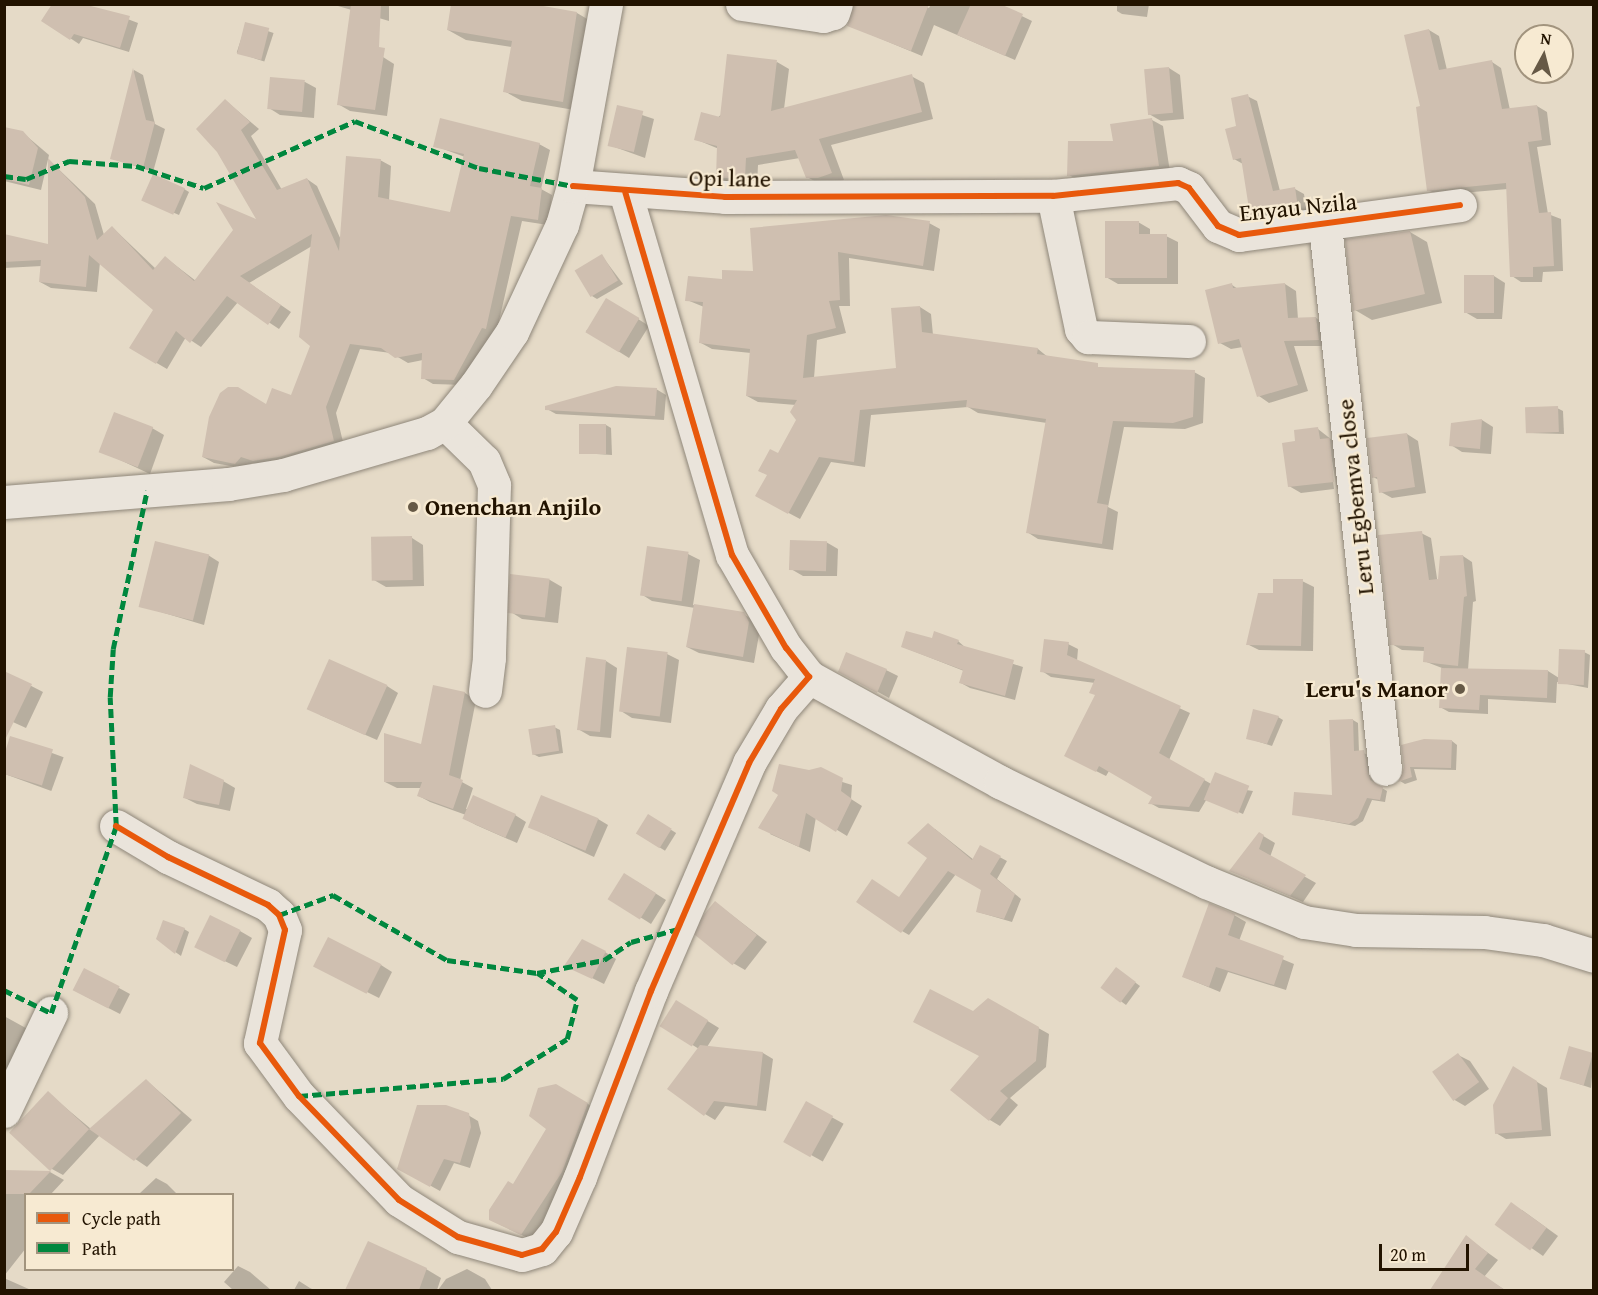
<!DOCTYPE html>
<style>
body{margin:0}
#map{position:relative;width:1598px;height:1295px;overflow:hidden;background:#e5dac7;font-family:"Gentium Book Plus",serif}
div>[style]{position:absolute}
.shadow>*{inset:0;background:#0003;transform-origin:0 0}
.building>*{inset:0;background:#cfbfb0;transform-origin:0 0}
.roads{filter:drop-shadow(0 0 2px #8f877a) drop-shadow(0 0 2px #8f877a)}
.street>*{height:33px;margin:-16.5px;padding:0 16.5px;transform-origin:16.5px;border-radius:16.5px;background:#eae4db}
.quiet>*{height:4.5px;margin-top:-2.25px;transform-origin:0;background:repeating-linear-gradient(90deg,#00873e 0 9px,transparent 0 13.5px)}
.cycleway>*{height:6px;margin:-3px;padding:0 3px;transform-origin:3px;border-radius:3px;background:#e8590c}
.dots>*{width:16px;height:16px;translate:-50% -50%;box-sizing:border-box;border:3px solid #f7ead2;border-radius:50%}
span{translate:-50% -50%;white-space:nowrap;text-align:center;line-height:1.15;-webkit-text-stroke:4.5px #f7ead2;paint-order:stroke}
.street-label{font-size:24px;color:#221300}
.poi-label{font-size:24px;color:#221300;font-weight:700}
.left{translate:0 -50%;text-align:left}
.right{translate:-100% -50%;text-align:right}
.frame{position:absolute;inset:0;border:6px solid #221300;pointer-events:none}
.legend{position:absolute;left:24px;top:1193px;width:210px;height:78px;box-sizing:border-box;background:#f7ead2;border:2px solid #a2947e;margin:0;padding:8px 10px;list-style:none;font-size:18px;color:#221300}
.legend li{display:flex;align-items:center;gap:12px;height:30px}
.legend b{width:30px;border:2px solid #a2947e}
.north{position:absolute;left:1514px;top:24px;width:60px;height:60px;box-sizing:border-box;background:#f7ead2;border:2px solid #a2947e;border-radius:50%;rotate:7deg;font-size:16px;font-weight:700;line-height:24px;text-align:center;color:#221300}
.north::after{content:'';display:block;margin:auto;width:21px;height:27px;background:#665946;clip-path:polygon(50% 0,100% 100%,50% 72%,0 100%)}
.scale{position:absolute;left:1379px;top:1244px;width:90px;height:27px;box-sizing:border-box;border:3px solid #221300;border-top:0;padding-left:8px;font-size:18px;line-height:21px;white-space:nowrap;color:#221300;-webkit-text-stroke:4px #f7ead2;paint-order:stroke}
</style>
<div id="map">
<div class="shadow">
<i style="clip-path:polygon(336px 4px,389px 4px,389px 21px,338px 6px)"></i>
<i style="clip-path:polygon(921px 4px,929px 8px,931px 4px,997px 4px,1032px 21px,1015px 60px,934px 25px,922px 56px,848px 25px)"></i>
<i style="clip-path:polygon(1117px 4px,1149px 4px,1147px 17px,1122px 14px,1117px 11px)"></i>
<i style="clip-path:polygon(104px 10px,138px 23px,129px 52px,83px 38px,79px 44px,43px 20px)"></i>
<i style="clip-path:polygon(577px 13px,594px 23px,580px 111px,522px 101px,504px 91px,512px 47px,466px 40px,448px 30px)"></i>
<i style="left:246px;top:24px;width:29px;height:30px;rotate:18deg"></i>
<i style="clip-path:polygon(1429px 30px,1439px 36px,1447px 70px,1492px 62px,1501px 68px,1510px 110px,1537px 106px,1547px 112px,1551px 145px,1537px 147px,1548px 214px,1561px 219px,1563px 271px,1543px 272px,1542px 282px,1521px 282px,1512px 276px,1508px 189px,1438px 195px,1428px 190px,1422px 108px)"></i>
<i style="clip-path:polygon(383px 57px,394px 64px,387px 116px,350px 111px,338px 104px)"></i>
<i style="clip-path:polygon(777px 62px,789px 69px,784px 109px,911px 76px,924px 83px,933px 119px,831px 145px,844px 180px,831px 184px,820px 184px,807px 177px,800px 158px,758px 165px,757px 185px,730px 184px,717px 177px,719px 149px,695px 139px)"></i>
<i style="clip-path:polygon(1169px 68px,1180px 75px,1184px 119px,1161px 121px,1149px 114px)"></i>
<i style="clip-path:polygon(134px 70px,143px 75px,155px 124px,165px 129px,153px 172px,111px 158px)"></i>
<i style="clip-path:polygon(271px 79px,305px 82px,316px 88px,314px 118px,280px 115px,269px 108px)"></i>
<i style="clip-path:polygon(1247px 96px,1257px 101px,1280px 191px,1295px 189px,1304px 194px,1307px 213px,1260px 219px,1251px 214px,1243px 164px,1234px 159px,1237px 127px)"></i>
<i style="clip-path:polygon(225px 100px,259px 129px,251px 136px,282px 190px,307px 179px,317px 186px,341px 240px,380px 160px,391px 166px,389px 201px,451px 214px,465px 157px,435px 146px,539px 144px,550px 150px,541px 189px,552px 195px,548px 225px,522px 221px,496px 334px,465px 385px,433px 384px,423px 378px,423px 360px,408px 363px,391px 353px,360px 349px,336px 413px,344px 446px,265px 466px,252px 463px,247px 469px,214px 463px,203px 457px,267px 406px,292px 397px,312px 345px,312px 246px,249px 283px,291px 312px,279px 329px,238px 302px,201px 347px,186px 337px,167px 369px,131px 348px,154px 310px,100px 262px,97px 292px,51px 288px,40px 282px,42px 266px,4px 268px,4px 236px,50px 246px,50px 161px,95px 204px,104px 235px,112px 227px,156px 269px,166px 258px,196px 281px,260px 222px)"></i>
<i style="clip-path:polygon(618px 107px,654px 119px,645px 158px,609px 145px)"></i>
<i style="clip-path:polygon(1152px 120px,1163px 126px,1170px 172px,1080px 181px,1069px 175px)"></i>
<i style="clip-path:polygon(4px 130px,23px 133px,49px 155px,41px 190px,4px 181px)"></i>
<i style="clip-path:polygon(184px 189px,189px 192px,179px 215px,149px 202px)"></i>
<i style="clip-path:polygon(1138px 222px,1150px 229px,1150px 236px,1166px 236px,1178px 242px,1178px 284px,1118px 284px,1106px 277px)"></i>
<i style="clip-path:polygon(929px 223px,940px 229px,934px 271px,849px 258px,850px 306px,839px 306px,846px 333px,817px 340px,814px 378px,897px 370px,920px 307px,931px 314px,933px 335px,1038px 349px,1049px 358px,1104px 368px,1194px 372px,1205px 378px,1203px 423px,1185px 429px,1124px 427px,1108px 507px,1118px 512px,1113px 550px,1038px 539px,1027px 532px,1047px 423px,978px 413px,968px 407px,871px 415px,865px 467px,831px 462px,800px 519px,768px 502px,778px 455px,798px 420px,796px 405px,758px 402px,747px 396px,751px 353px,712px 349px,701px 343px,704px 307px,687px 300px,723px 280px)"></i>
<i style="clip-path:polygon(1410px 232px,1427px 242px,1442px 303px,1372px 320px,1355px 310px)"></i>
<i style="clip-path:polygon(602px 256px,623px 284px,597px 299px,592px 296px)"></i>
<i style="clip-path:polygon(1494px 276px,1505px 283px,1502px 319px,1477px 319px,1465px 312px)"></i>
<i style="clip-path:polygon(1285px 284px,1296px 291px,1298px 319px,1316px 318px,1327px 325px,1329px 346px,1294px 346px,1308px 391px,1269px 403px,1259px 396px,1243px 347px,1231px 349px,1220px 343px,1232px 285px,1238px 289px)"></i>
<i style="clip-path:polygon(618px 306px,649px 326px,629px 358px,586px 331px)"></i>
<i style="clip-path:polygon(656px 389px,666px 395px,664px 420px,556px 414px,547px 409px)"></i>
<i style="clip-path:polygon(1557px 408px,1563px 411px,1564px 434px,1528px 433px)"></i>
<i style="clip-path:polygon(1482px 420px,1493px 427px,1491px 454px,1462px 452px,1451px 445px,1452px 424px)"></i>
<i style="clip-path:polygon(606px 425px,611px 428px,612px 455px,581px 453px)"></i>
<i style="clip-path:polygon(152px 428px,164px 435px,150px 474px,103px 452px)"></i>
<i style="clip-path:polygon(1318px 429px,1341px 447px,1345px 488px,1337px 489px,1329px 444px,1334px 489px,1301px 493px,1289px 486px,1297px 443px)"></i>
<i style="clip-path:polygon(1407px 434px,1418px 441px,1426px 493px,1392px 498px,1381px 492px,1379px 480px,1373px 477px)"></i>
<i style="clip-path:polygon(1421px 533px,1431px 538px,1438px 585px,1463px 556px,1472px 562px,1476px 601px,1473px 602px,1468px 670px,1548px 671px,1559px 678px,1584px 652px,1590px 655px,1588px 688px,1557px 682px,1556px 703px,1488px 699px,1488px 714px,1449px 712px,1440px 707px,1442px 668px,1424px 661px,1425px 651px,1402px 650px,1392px 644px)"></i>
<i style="clip-path:polygon(412px 538px,423px 545px,424px 586px,386px 587px,374px 580px)"></i>
<i style="clip-path:polygon(826px 542px,838px 549px,837px 576px,803px 576px,791px 569px)"></i>
<i style="clip-path:polygon(688px 554px,700px 560px,693px 605px,743px 614px,755px 621px,760px 629px,754px 663px,699px 653px,687px 647px,695px 608px,652px 601px,641px 594px)"></i>
<i style="clip-path:polygon(208px 555px,219px 562px,204px 625px,141px 606px)"></i>
<i style="clip-path:polygon(512px 576px,550px 580px,562px 587px,558px 623px,522px 619px,511px 612px)"></i>
<i style="clip-path:polygon(1302px 581px,1314px 587px,1313px 651px,1259px 650px,1247px 644px,1275px 594px)"></i>
<i style="clip-path:polygon(932px 639px,958px 641px,967px 649px,1023px 667px,1015px 700px,970px 688px,961px 683px,964px 671px,903px 647px)"></i>
<i style="clip-path:polygon(1068px 644px,1078px 649px,1077px 661px,1190px 713px,1169px 760px,1213px 785px,1253px 791px,1243px 814px,1213px 801px,1211px 792px,1199px 812px,1159px 808px,1150px 803px,1154px 796px,1109px 771px,1106px 776px,1076px 761px,1096px 695px,1095px 683px,1051px 677px,1042px 671px)"></i>
<i style="clip-path:polygon(667px 654px,679px 660px,671px 723px,632px 718px,621px 711px)"></i>
<i style="clip-path:polygon(606px 661px,617px 668px,611px 738px,590px 736px,578px 729px)"></i>
<i style="clip-path:polygon(886px 670px,898px 676px,889px 698px,840px 671px)"></i>
<i style="clip-path:polygon(6px 673px,43px 692px,26px 728px,4px 718px)"></i>
<i style="clip-path:polygon(387px 686px,398px 693px,377px 740px,320px 715px)"></i>
<i style="clip-path:polygon(434px 687px,465px 693px,476px 700px,460px 781px,473px 788px,466px 809px,515px 815px,526px 822px,517px 843px,476px 825px,465px 819px,466px 815px,430px 802px,419px 796px,421px 788px,397px 788px,385px 782px,423px 745px)"></i>
<i style="clip-path:polygon(1278px 717px,1283px 720px,1272px 746px,1247px 738px)"></i>
<i style="clip-path:polygon(1353px 720px,1358px 723px,1359px 752px,1369px 755px,1375px 784px,1387px 791px,1385px 802px,1372px 800px,1363px 821px,1355px 826px,1293px 814px,1334px 796px)"></i>
<i style="clip-path:polygon(554px 727px,560px 730px,563px 753px,539px 757px,533px 754px)"></i>
<i style="left:11px;top:738px;width:56px;height:36px;rotate:20deg"></i>
<i style="clip-path:polygon(1452px 741px,1457px 745px,1456px 770px,1414px 769px,1417px 780px,1405px 784px,1400px 781px,1405px 768px)"></i>
<i style="clip-path:polygon(810px 772px,852px 785px,851px 799px,862px 806px,847px 836px,816px 817px,810px 852px,770px 834px)"></i>
<i style="clip-path:polygon(223px 781px,235px 788px,230px 811px,197px 804px,185px 798px)"></i>
<i style="left:649px;top:816px;width:32px;height:21px;rotate:32deg"></i>
<i style="clip-path:polygon(598px 819px,608px 825px,594px 857px,540px 832px)"></i>
<i style="clip-path:polygon(935px 829px,974px 860px,981px 847px,1007px 861px,997px 879px,1021px 899px,1012px 922px,978px 912px,983px 889px,956px 874px,909px 935px,902px 931px,900px 898px,929px 858px)"></i>
<i style="clip-path:polygon(1260px 834px,1275px 843px,1270px 857px,1316px 883px,1303px 902px,1232px 871px)"></i>
<i style="clip-path:polygon(636px 881px,666px 900px,651px 924px,640px 917px)"></i>
<i style="clip-path:polygon(716px 903px,767px 942px,745px 970px,733px 963px)"></i>
<i style="clip-path:polygon(1234px 915px,1246px 922px,1239px 941px,1294px 964px,1286px 990px,1228px 972px,1220px 992px,1184px 977px)"></i>
<i style="clip-path:polygon(184px 929px,189px 932px,181px 956px,157px 939px)"></i>
<i style="clip-path:polygon(240px 931px,252px 938px,237px 967px,208px 953px)"></i>
<i style="clip-path:polygon(605px 952px,616px 959px,604px 984px,578px 971px)"></i>
<i style="clip-path:polygon(381px 965px,392px 972px,379px 998px,327px 972px)"></i>
<i style="clip-path:polygon(1121px 972px,1140px 986px,1126px 1005px,1102px 987px)"></i>
<i style="clip-path:polygon(119px 988px,130px 994px,120px 1014px,85px 996px)"></i>
<i style="clip-path:polygon(988px 1000px,1049px 1034px,1046px 1067px,1010px 1098px,1018px 1105px,1000px 1126px,990px 1120px,973px 1013px)"></i>
<i style="clip-path:polygon(688px 1009px,719px 1028px,707px 1047px,763px 1053px,773px 1059px,766px 1111px,725px 1106px,715px 1120px,705px 1114px,699px 1049px,662px 1026px)"></i>
<i style="clip-path:polygon(4px 1016px,33px 1032px,4px 1087px)"></i>
<i style="clip-path:polygon(1570px 1048px,1594px 1055px,1591px 1088px,1561px 1078px)"></i>
<i style="clip-path:polygon(1458px 1055px,1470px 1061px,1489px 1089px,1465px 1106px,1453px 1099px,1434px 1072px)"></i>
<i style="clip-path:polygon(1514px 1068px,1547px 1088px,1551px 1136px,1506px 1139px,1496px 1133px)"></i>
<i style="clip-path:polygon(147px 1081px,192px 1120px,147px 1167px,100px 1135px,63px 1175px,52px 1169px,48px 1093px,91px 1129px)"></i>
<i style="clip-path:polygon(556px 1085px,598px 1110px,560px 1202px,532px 1240px,501px 1225px,513px 1186px,548px 1129px)"></i>
<i style="left:806px;top:1103px;width:43px;height:43px;rotate:29deg"></i>
<i style="clip-path:polygon(468px 1115px,478px 1121px,481px 1133px,470px 1168px,454px 1163px,440px 1191px,399px 1168px)"></i>
<i style="clip-path:polygon(4px 1172px,50px 1172px,64px 1180px,51px 1194px,26px 1194px,26px 1248px,4px 1276px)"></i>
<i style="clip-path:polygon(156px 1178px,167px 1184px,177px 1194px,139px 1194px)"></i>
<i style="clip-path:polygon(1522px 1210px,1558px 1236px,1543px 1256px,1496px 1223px)"></i>
<i style="clip-path:polygon(1466px 1237px,1498px 1260px,1484px 1277px,1505px 1290px,1432px 1290px)"></i>
<i style="clip-path:polygon(238px 1266px,250px 1272px,271px 1290px,233px 1290px,224px 1282px)"></i>
<i style="clip-path:polygon(426px 1269px,441px 1278px,437px 1290px,363px 1290px,350px 1283px)"></i>
<i style="clip-path:polygon(467px 1269px,485px 1279px,492px 1290px,438px 1290px,446px 1279px)"></i>
<i style="clip-path:polygon(4px 1278px,31px 1290px,4px 1290px)"></i>
<i style="clip-path:polygon(299px 1281px,310px 1288px,314px 1290px,294px 1290px)"></i>
</div>
<div class="building">
<i style="clip-path:polygon(52px 4px,83px 4px,130px 16px,120px 48px,74px 34px,70px 40px,41px 21px)"></i>
<i style="clip-path:polygon(351px 4px,381px 4px,379px 47px,385px 48px,375px 110px,337px 105px)"></i>
<i style="clip-path:polygon(451px 4px,532px 4px,577px 12px,563px 102px,503px 92px,512px 41px,447px 30px)"></i>
<i style="clip-path:polygon(854px 4px,929px 4px,911px 51px,847px 26px)"></i>
<i style="clip-path:polygon(971px 4px,1000px 4px,1023px 14px,1005px 56px,957px 35px)"></i>
<i style="left:245px;top:22px;width:25px;height:33px;rotate:14deg"></i>
<i style="clip-path:polygon(1429px 29px,1439px 70px,1492px 60px,1502px 109px,1537px 105px,1542px 140px,1528px 142px,1539px 213px,1551px 212px,1554px 266px,1533px 267px,1533px 277px,1510px 277px,1506px 183px,1427px 191px,1416px 107px,1420px 106px,1404px 35px)"></i>
<i style="clip-path:polygon(727px 54px,777px 60px,771px 111px,912px 74px,922px 112px,819px 139px,832px 173px,818px 178px,806px 178px,795px 150px,746px 158px,745px 178px,716px 178px,717px 146px,694px 140px,701px 112px,720px 117px)"></i>
<i style="left:1169px;top:67px;width:46px;height:25px;rotate:85deg"></i>
<i style="clip-path:polygon(133px 68px,146px 120px,155px 122px,143px 168px,110px 159px)"></i>
<i style="left:270px;top:77px;width:35px;height:32px;rotate:5deg"></i>
<i style="clip-path:polygon(1248px 94px,1273px 191px,1295px 187px,1298px 208px,1250px 215px,1241px 158px,1233px 160px,1225px 129px,1236px 126px,1231px 98px)"></i>
<i style="clip-path:polygon(225px 99px,250px 122px,241px 130px,277px 190px,307px 178px,339px 251px,346px 156px,381px 159px,378px 197px,450px 212px,464px 154px,433px 147px,440px 118px,540px 143px,530px 186px,542px 188px,538px 220px,511px 216px,486px 329px,482px 328px,454px 380px,421px 379px,422px 353px,395px 358px,381px 348px,350px 344px,326px 407px,334px 441px,279px 457px,253px 461px,241px 457px,235px 464px,202px 457px,209px 417px,220px 393px,228px 387px,238px 387px,266px 404px,272px 388px,291px 395px,310px 346px,299px 337px,312px 234px,240px 276px,281px 305px,268px 325px,227px 296px,190px 343px,176px 331px,156px 364px,129px 348px,153px 310px,89px 255px,86px 287px,39px 282px,41px 260px,4px 262px,4px 234px,48px 244px,48px 158px,85px 197px,97px 240px,112px 226px,153px 270px,165px 256px,194px 281px,233px 230px,216px 202px,256px 219px,217px 152px,196px 129px)"></i>
<i style="left:617px;top:105px;width:27px;height:42px;rotate:13deg"></i>
<i style="clip-path:polygon(1152px 118px,1159px 166px,1067px 176px,1068px 141px,1113px 141px,1110px 124px)"></i>
<i style="clip-path:polygon(4px 127px,23px 131px,38px 148px,29px 185px,4px 179px)"></i>
<i style="left:153px;top:174px;width:35px;height:29px;rotate:24deg"></i>
<i style="clip-path:polygon(886px 215px,930px 221px,923px 266px,838px 252px,840px 300px,829px 301px,836px 328px,807px 335px,803px 378px,896px 368px,891px 308px,920px 306px,922px 332px,1038px 348px,1037px 354px,1098px 363px,1098px 367px,1195px 370px,1193px 417px,1173px 423px,1113px 421px,1097px 503px,1108px 505px,1102px 544px,1026px 533px,1046px 419px,966px 407px,967px 400px,860px 410px,854px 462px,819px 457px,788px 514px,755px 496px,767px 475px,758px 471px,770px 449px,778px 453px,796px 420px,790px 412px,797px 400px,746px 396px,750px 349px,699px 343px,703px 302px,685px 301px,688px 276px,722px 279px,722px 270px,753px 271px,750px 228px)"></i>
<i style="clip-path:polygon(1105px 221px,1139px 221px,1139px 234px,1167px 234px,1167px 278px,1105px 278px)"></i>
<i style="clip-path:polygon(1410px 231px,1425px 294px,1353px 311px,1345px 239px)"></i>
<i style="left:602px;top:254px;width:31px;height:32px;rotate:59deg"></i>
<i style="left:1464px;top:275px;width:30px;height:38px"></i>
<i style="clip-path:polygon(1232px 283px,1233px 288px,1285px 283px,1288px 318px,1316px 317px,1319px 340px,1284px 341px,1298px 385px,1257px 397px,1239px 339px,1218px 344px,1205px 290px)"></i>
<i style="left:606px;top:298px;width:39px;height:40px;rotate:31deg"></i>
<i style="clip-path:polygon(616px 386px,657px 388px,655px 416px,545px 410px,545px 406px)"></i>
<i style="left:1558px;top:406px;width:26px;height:33px;rotate:88deg"></i>
<i style="left:114px;top:412px;width:42px;height:43px;rotate:21deg"></i>
<i style="clip-path:polygon(1482px 419px,1480px 449px,1449px 446px,1451px 423px)"></i>
<i style="left:579px;top:424px;width:27px;height:30px"></i>
<i style="clip-path:polygon(1318px 427px,1320px 439px,1330px 438px,1334px 482px,1288px 487px,1282px 443px,1295px 441px,1294px 430px)"></i>
<i style="clip-path:polygon(1407px 433px,1415px 487px,1379px 493px,1377px 477px,1372px 478px,1367px 438px)"></i>
<i style="clip-path:polygon(1422px 531px,1429px 580px,1438px 579px,1440px 556px,1463px 555px,1467px 596px,1464px 597px,1458px 666px,1423px 662px,1424px 647px,1390px 645px,1378px 535px)"></i>
<i style="left:412px;top:536px;width:44px;height:41px;rotate:89deg"></i>
<i style="left:790px;top:540px;width:37px;height:30px;rotate:2deg"></i>
<i style="left:155px;top:541px;width:56px;height:68px;rotate:14deg"></i>
<i style="left:647px;top:546px;width:42px;height:50px;rotate:8deg"></i>
<i style="left:510px;top:574px;width:40px;height:39px;rotate:7deg"></i>
<i style="clip-path:polygon(1273px 579px,1303px 579px,1301px 646px,1246px 645px,1258px 593px,1273px 593px)"></i>
<i style="clip-path:polygon(694px 604px,744px 612px,749px 622px,743px 657px,686px 647px)"></i>
<i style="clip-path:polygon(906px 631px,932px 638px,934px 631px,959px 640px,957px 644px,1014px 660px,1005px 696px,959px 683px,963px 670px,901px 647px)"></i>
<i style="clip-path:polygon(1044px 639px,1069px 642px,1067px 655px,1181px 706px,1159px 753px,1205px 779px,1189px 807px,1148px 804px,1152px 797px,1099px 766px,1096px 772px,1064px 756px,1095px 695px,1089px 693px,1095px 679px,1040px 672px)"></i>
<i style="left:627px;top:647px;width:41px;height:65px;rotate:7deg"></i>
<i style="left:1559px;top:649px;width:26px;height:35px;rotate:2deg"></i>
<i style="clip-path:polygon(846px 652px,887px 669px,877px 693px,838px 672px)"></i>
<i style="clip-path:polygon(586px 657px,606px 660px,600px 732px,577px 730px)"></i>
<i style="left:329px;top:659px;width:64px;height:55px;rotate:24deg"></i>
<i style="clip-path:polygon(1441px 668px,1548px 670px,1547px 698px,1480px 695px,1479px 710px,1439px 708px)"></i>
<i style="clip-path:polygon(4px 671px,32px 684px,4px 742px)"></i>
<i style="clip-path:polygon(433px 685px,465px 692px,449px 775px,463px 780px,453px 809px,417px 796px,422px 782px,384px 782px,384px 733px,421px 744px)"></i>
<i style="clip-path:polygon(1253px 709px,1279px 716px,1267px 744px,1246px 739px)"></i>
<i style="clip-path:polygon(1353px 719px,1354px 751px,1364px 750px,1370px 780px,1383px 787px,1380px 800px,1367px 798px,1358px 818px,1349px 824px,1292px 815px,1294px 792px,1332px 795px,1329px 720px)"></i>
<i style="left:555px;top:725px;width:26px;height:27px;rotate:81deg"></i>
<i style="left:10px;top:736px;width:45px;height:38px;rotate:17deg"></i>
<i style="clip-path:polygon(1424px 739px,1452px 740px,1451px 768px,1410px 767px,1412px 777px,1398px 782px,1404px 768px,1401px 745px)"></i>
<i style="clip-path:polygon(190px 764px,224px 780px,219px 805px,183px 798px)"></i>
<i style="clip-path:polygon(779px 764px,809px 770px,821px 767px,843px 778px,841px 791px,852px 799px,836px 832px,806px 813px,799px 847px,758px 828px,778px 795px,772px 791px)"></i>
<i style="left:1215px;top:772px;width:37px;height:30px;rotate:22deg"></i>
<i style="left:473px;top:795px;width:47px;height:26px;rotate:24deg"></i>
<i style="left:541px;top:795px;width:62px;height:35px;rotate:22deg"></i>
<i style="left:648px;top:814px;width:28px;height:23px;rotate:32deg"></i>
<i style="clip-path:polygon(928px 823px,972px 860px,980px 845px,1001px 856px,990px 874px,1015px 894px,1004px 919px,976px 912px,981px 890px,948px 871px,901px 933px,856px 902px,872px 879px,899px 897px,927px 858px,907px 843px)"></i>
<i style="clip-path:polygon(1259px 832px,1264px 835px,1259px 849px,1306px 875px,1290px 896px,1229px 871px)"></i>
<i style="left:624px;top:873px;width:38px;height:31px;rotate:32deg"></i>
<i style="left:715px;top:901px;width:54px;height:39px;rotate:39deg"></i>
<i style="clip-path:polygon(1209px 903px,1235px 914px,1228px 935px,1284px 956px,1274px 985px,1216px 967px,1209px 987px,1182px 977px)"></i>
<i style="left:210px;top:915px;width:34px;height:36px;rotate:26deg"></i>
<i style="clip-path:polygon(163px 920px,185px 928px,175px 954px,156px 939px)"></i>
<i style="left:328px;top:937px;width:60px;height:33px;rotate:27deg"></i>
<i style="clip-path:polygon(582px 939px,606px 951px,592px 979px,564px 966px)"></i>
<i style="left:1116px;top:967px;width:25px;height:26px;rotate:37deg"></i>
<i style="left:84px;top:968px;width:40px;height:25px;rotate:27deg"></i>
<i style="clip-path:polygon(930px 989px,973px 1011px,988px 998px,1039px 1027px,1036px 1061px,1000px 1091px,1008px 1098px,989px 1121px,950px 1090px,979px 1056px,913px 1022px)"></i>
<i style="left:676px;top:1000px;width:38px;height:31px;rotate:32deg"></i>
<i style="clip-path:polygon(700px 1045px,763px 1052px,757px 1106px,714px 1101px,704px 1116px,667px 1089px)"></i>
<i style="left:1569px;top:1046px;width:25px;height:34px;rotate:16deg"></i>
<i style="left:1458px;top:1053px;width:36px;height:32px;rotate:54deg"></i>
<i style="clip-path:polygon(1513px 1066px,1537px 1081px,1542px 1130px,1495px 1134px,1493px 1105px)"></i>
<i style="clip-path:polygon(146px 1079px,181px 1113px,134px 1161px,89px 1129px)"></i>
<i style="clip-path:polygon(556px 1084px,588px 1103px,562px 1172px,521px 1235px,489px 1220px,489px 1210px,508px 1181px,513px 1184px,546px 1129px,529px 1116px,538px 1088px)"></i>
<i style="left:48px;top:1091px;width:56px;height:57px;rotate:43deg"></i>
<i style="left:806px;top:1101px;width:31px;height:47px;rotate:29deg"></i>
<i style="clip-path:polygon(417px 1105px,446px 1105px,469px 1113px,471px 1127px,460px 1163px,444px 1159px,430px 1187px,397px 1169px)"></i>
<i style="clip-path:polygon(4px 1170px,51px 1171px,29px 1194px,4px 1194px)"></i>
<i style="left:1511px;top:1202px;width:44px;height:28px;rotate:36deg"></i>
<i style="clip-path:polygon(1466px 1235px,1488px 1253px,1475px 1269px,1505px 1290px,1430px 1290px)"></i>
<i style="clip-path:polygon(368px 1241px,427px 1268px,419px 1290px,345px 1290px)"></i>
</div>
<div class="roads">
<div class="street">
<i style="left:742px;top:4px;width:82px;rotate:8.4deg"></i>
<i style="left:823px;top:16px;width:10px;rotate:-17deg"></i>
<i style="left:833px;top:13px;width:9px;rotate:-72deg"></i>
<i style="left:573px;top:186px;width:152px;rotate:4.1deg"></i>
<i style="left:725px;top:197px;width:328px;rotate:-0.2deg"></i>
<i style="left:1053px;top:196px;width:126px;rotate:-5.9deg"></i>
<i style="left:1178px;top:183px;width:12px;rotate:24deg"></i>
<i style="left:1189px;top:188px;width:48px;rotate:52.7deg"></i>
<i style="left:1218px;top:226px;width:23px;rotate:23deg"></i>
<i style="left:1239px;top:235px;width:223px;rotate:-7.7deg"></i>
<i style="left:1053px;top:196px;width:136px;rotate:78.1deg"></i>
<i style="left:1081px;top:329px;width:11px;rotate:49deg"></i>
<i style="left:1088px;top:337px;width:101px;rotate:2.3deg"></i>
<i style="left:1325px;top:226px;width:546px;rotate:83.69deg"></i>
<i style="left:445px;top:423px;width:54px;rotate:44.3deg"></i>
<i style="left:484px;top:461px;width:26px;rotate:67deg"></i>
<i style="left:494px;top:485px;width:173px;rotate:91.7deg"></i>
<i style="left:489px;top:658px;width:33px;rotate:97deg"></i>
<i style="left:4px;top:502px;width:225px;rotate:-4.6deg"></i>
<i style="left:228px;top:484px;width:56px;rotate:-9.3deg"></i>
<i style="left:283px;top:475px;width:150px;rotate:-16.3deg"></i>
<i style="left:427px;top:433px;width:21px;rotate:-29deg"></i>
<i style="left:445px;top:423px;width:49px;rotate:-50.8deg"></i>
<i style="left:476px;top:385px;width:64px;rotate:-55.8deg"></i>
<i style="left:512px;top:332px;width:118px;rotate:-65deg"></i>
<i style="left:562px;top:225px;width:41px;rotate:-74.2deg"></i>
<i style="left:573px;top:186px;width:185px;rotate:-79.7deg"></i>
<i style="left:809px;top:677px;width:218px;rotate:28.8deg"></i>
<i style="left:1000px;top:782px;width:229px;rotate:25.9deg"></i>
<i style="left:1206px;top:882px;width:106px;rotate:22.2deg"></i>
<i style="left:1304px;top:922px;width:53px;rotate:8.7deg"></i>
<i style="left:1356px;top:930px;width:128px;rotate:0.9deg"></i>
<i style="left:1484px;top:932px;width:60px;rotate:7.7deg"></i>
<i style="left:1543px;top:940px;width:53px;rotate:17.4deg"></i>
<i style="left:116px;top:826px;width:61px;rotate:30.8deg"></i>
<i style="left:168px;top:857px;width:111px;rotate:25.6deg"></i>
<i style="left:268px;top:905px;width:15px;rotate:42deg"></i>
<i style="left:279px;top:915px;width:16px;rotate:68deg"></i>
<i style="left:285px;top:930px;width:116px;rotate:102.5deg"></i>
<i style="left:260px;top:1043px;width:66px;rotate:53.7deg"></i>
<i style="left:299px;top:1096px;width:144px;rotate:46.1deg"></i>
<i style="left:399px;top:1200px;width:70px;rotate:32.1deg"></i>
<i style="left:458px;top:1237px;width:66px;rotate:15.7deg"></i>
<i style="left:522px;top:1255px;width:21px;rotate:-17deg"></i>
<i style="left:542px;top:1249px;width:22px;rotate:-51deg"></i>
<i style="left:556px;top:1232px;width:60px;rotate:-66.4deg"></i>
<i style="left:580px;top:1177px;width:199px;rotate:-69.1deg"></i>
<i style="left:651px;top:991px;width:248px;rotate:-66.7deg"></i>
<i style="left:749px;top:763px;width:63px;rotate:-59.3deg"></i>
<i style="left:781px;top:709px;width:43px;rotate:-48.8deg"></i>
<i style="left:809px;top:677px;width:37px;rotate:-128deg"></i>
<i style="left:786px;top:648px;width:108px;rotate:-120.1deg"></i>
<i style="left:732px;top:555px;width:378px;rotate:-106.4deg"></i>
<i style="left:4px;top:1111px;width:109px;rotate:-64.4deg"></i>
</div>
</div>
<div class="quiet">
<i style="left:4px;top:176px;width:22px;rotate:8deg"></i>
<i style="left:26px;top:179px;width:47px;rotate:-22.7deg"></i>
<i style="left:69px;top:161px;width:67px;rotate:4.3deg"></i>
<i style="left:136px;top:166px;width:71px;rotate:17.9deg"></i>
<i style="left:204px;top:188px;width:165px;rotate:-23.9deg"></i>
<i style="left:355px;top:121px;width:133px;rotate:20.8deg"></i>
<i style="left:479px;top:168px;width:96px;rotate:10.8deg"></i>
<i style="left:279px;top:915px;width:58px;rotate:-20.3deg"></i>
<i style="left:333px;top:895px;width:131px;rotate:29.7deg"></i>
<i style="left:447px;top:960px;width:91px;rotate:8.2deg"></i>
<i style="left:537px;top:973px;width:68px;rotate:-11deg"></i>
<i style="left:604px;top:960px;width:32px;rotate:-34deg"></i>
<i style="left:631px;top:942px;width:49px;rotate:-15.5deg"></i>
<i style="left:4px;top:990px;width:52px;rotate:26.1deg"></i>
<i style="left:51px;top:1013px;width:198px;rotate:-70.8deg"></i>
<i style="left:116px;top:826px;width:129px;rotate:-92.7deg"></i>
<i style="left:110px;top:697px;width:48px;rotate:-86.4deg"></i>
<i style="left:113px;top:649px;width:162px;rotate:-77.9deg"></i>
<i style="left:299px;top:1096px;width:205px;rotate:-4.8deg"></i>
<i style="left:503px;top:1079px;width:75px;rotate:-32deg"></i>
<i style="left:567px;top:1039px;width:40px;rotate:-75.6deg"></i>
<i style="left:577px;top:1000px;width:48px;rotate:-146deg"></i>
</div>
<div class="cycleway">
<i style="left:573px;top:186px;width:152px;rotate:4.1deg"></i>
<i style="left:725px;top:197px;width:328px;rotate:-0.2deg"></i>
<i style="left:1053px;top:196px;width:126px;rotate:-5.9deg"></i>
<i style="left:1178px;top:183px;width:12px;rotate:24deg"></i>
<i style="left:1189px;top:188px;width:48px;rotate:52.7deg"></i>
<i style="left:1218px;top:226px;width:23px;rotate:23deg"></i>
<i style="left:1239px;top:235px;width:223px;rotate:-7.7deg"></i>
<i style="left:116px;top:826px;width:61px;rotate:30.8deg"></i>
<i style="left:168px;top:857px;width:111px;rotate:25.6deg"></i>
<i style="left:268px;top:905px;width:15px;rotate:42deg"></i>
<i style="left:279px;top:915px;width:16px;rotate:68deg"></i>
<i style="left:285px;top:930px;width:116px;rotate:102.5deg"></i>
<i style="left:260px;top:1043px;width:66px;rotate:53.7deg"></i>
<i style="left:299px;top:1096px;width:144px;rotate:46.1deg"></i>
<i style="left:399px;top:1200px;width:70px;rotate:32.1deg"></i>
<i style="left:458px;top:1237px;width:66px;rotate:15.7deg"></i>
<i style="left:522px;top:1255px;width:21px;rotate:-17deg"></i>
<i style="left:542px;top:1249px;width:22px;rotate:-51deg"></i>
<i style="left:556px;top:1232px;width:60px;rotate:-66.4deg"></i>
<i style="left:580px;top:1177px;width:199px;rotate:-69.1deg"></i>
<i style="left:651px;top:991px;width:248px;rotate:-66.7deg"></i>
<i style="left:749px;top:763px;width:63px;rotate:-59.3deg"></i>
<i style="left:781px;top:709px;width:43px;rotate:-48.8deg"></i>
<i style="left:809px;top:677px;width:37px;rotate:-128deg"></i>
<i style="left:786px;top:648px;width:108px;rotate:-120.1deg"></i>
<i style="left:732px;top:555px;width:378px;rotate:-106.4deg"></i>
</div>
<div class="dots">
<i style="left:413px;top:507px;background:#665946"></i>
<i style="left:1460px;top:689px;background:#665946"></i>
</div>
<div class="street-label">
<span style="left:730px;top:178px;rotate:1deg">Opi lane</span>
<span style="left:1298px;top:207px;rotate:-6deg">Enyau Nzila</span>
<span style="left:1355px;top:497px;rotate:-96deg">Leru Egbemva close</span>
</div>
<div class="poi-label">
<span class="left" style="left:425px;top:507px">Onenchan Anjilo</span>
<span class="right" style="left:1448px;top:689px">Leru's Manor</span>
</div>
<div class="frame"></div>
<ul class="legend">
<li><b style="height:8px;background:#e8590c"></b>Cycle path</li>
<li><b style="height:8px;background:#00873e"></b>Path</li>
</ul>
<div class="north">N</div>
<div class="scale">20 m</div>
</div>
